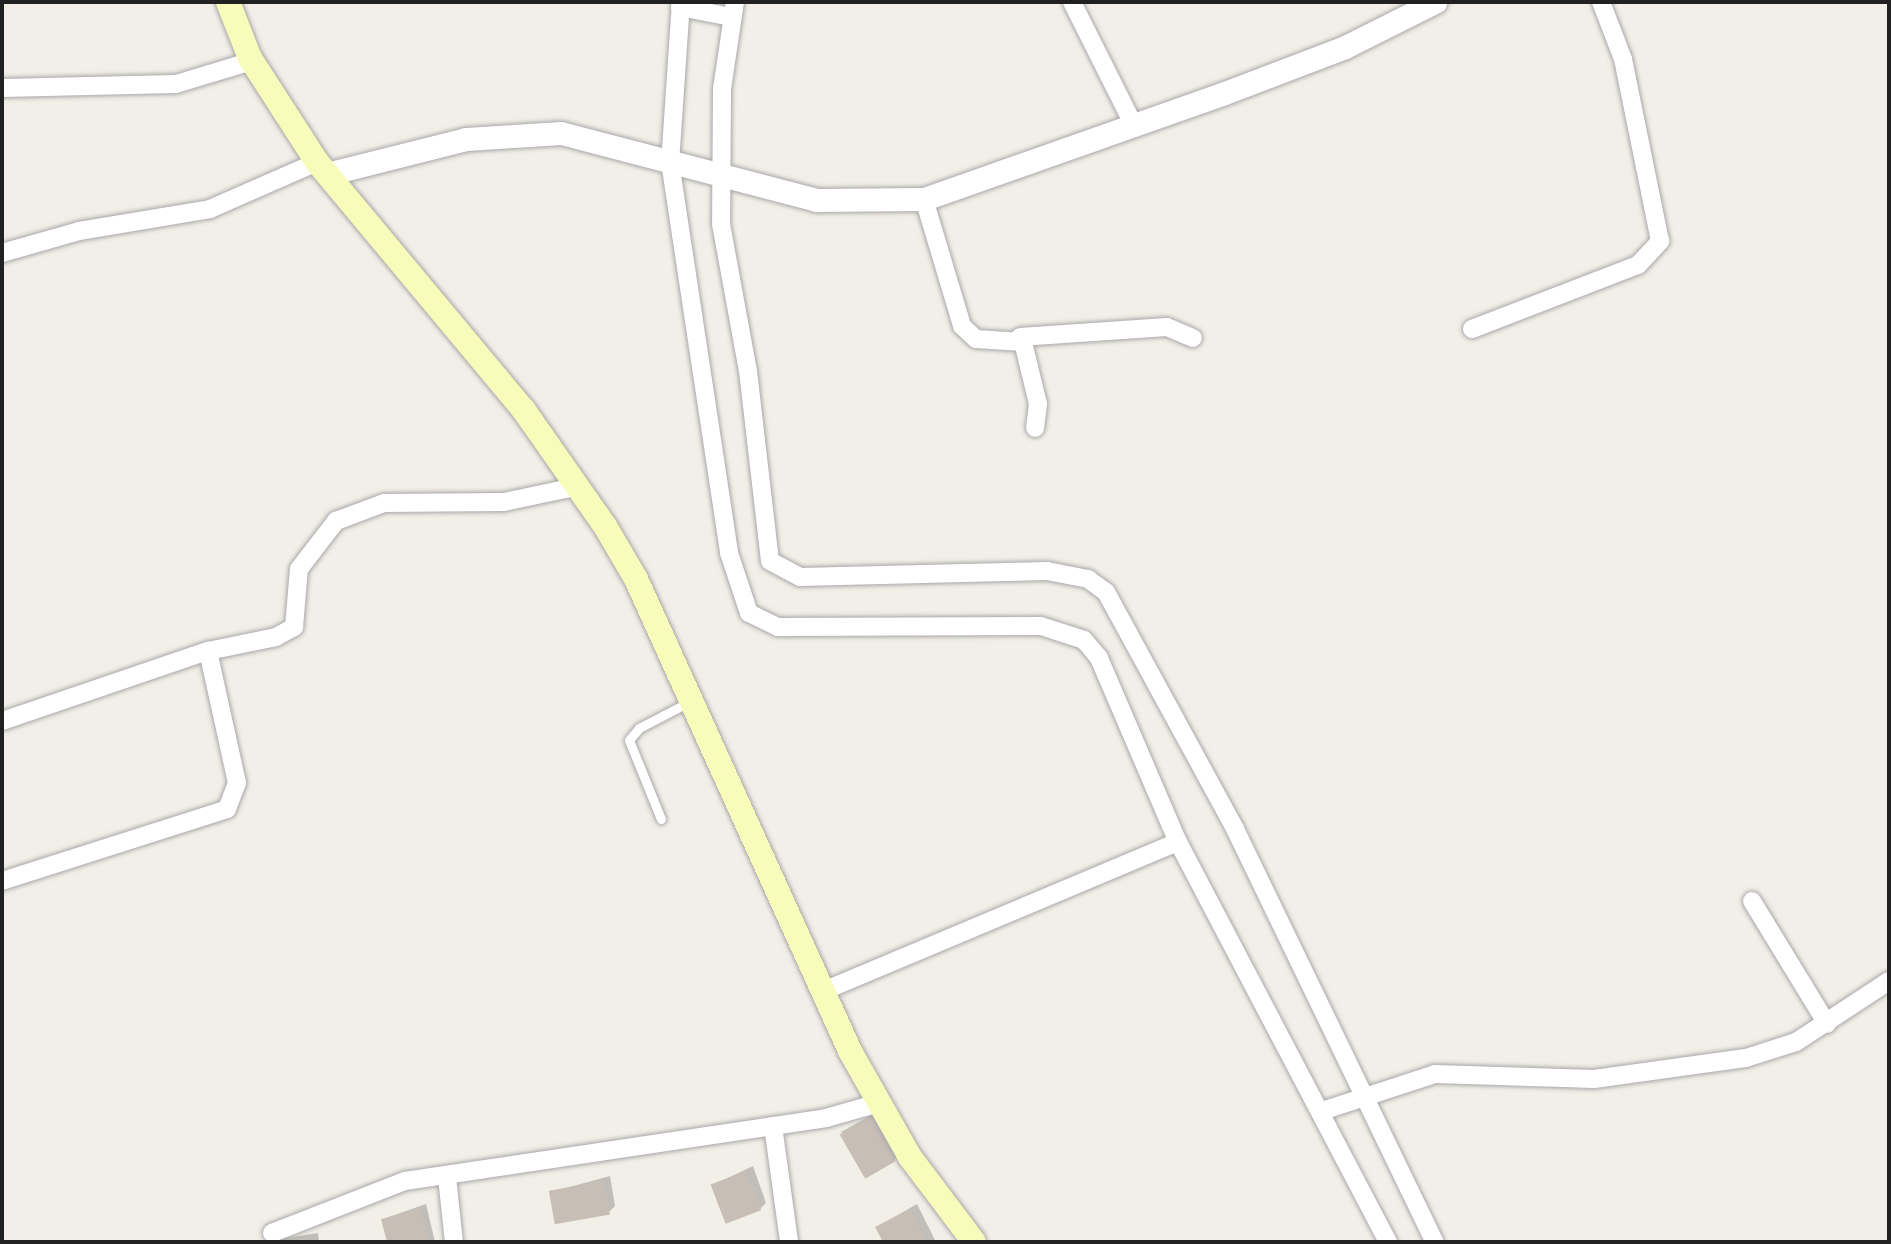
<!DOCTYPE html>
<style>
body{margin:0}
#map{position:relative;width:1891px;height:1244px;overflow:hidden;background:#f2eee8;font-family:"PT Sans Narrow",sans-serif}
div>[style]{position:absolute}
.shadow>*{inset:0;background:#0003}
.building>*{inset:0;background:#c7beb6;transform-origin:0 0}
.roads{filter:drop-shadow(0 0 2px #a8a8a8) drop-shadow(0 0 2px #a8a8a8)}
.service>*{height:9px;margin:-4.5px;padding:0 4.5px;transform-origin:4.5px;border-radius:4.5px;background:#fff}
.minor>*{height:18px;margin:-9px;padding:0 9px;transform-origin:9px;border-radius:9px;background:#fff}
.tertiary>*{height:23px;margin:-11.5px;padding:0 11.5px;transform-origin:11.5px;border-radius:11.5px;background:#fff}
.secondary>*{height:24px;margin:-12px;padding:0 12px;transform-origin:12px;border-radius:12px;background:#f8fcbb}
span{translate:-50% -50%;white-space:nowrap;text-align:center;line-height:1.15;-webkit-text-stroke:6px #fff;paint-order:stroke}
.frame{position:absolute;inset:0;border:4px solid #212121;pointer-events:none}
</style>
<div id="map">
<div class="shadow">
<i style="clip-path:polygon(877px 1112px,900px 1154px,894px 1160px,841px 1132px)"></i>
<i style="clip-path:polygon(753px 1166px,766px 1203px,760px 1209px,713px 1185px)"></i>
<i style="clip-path:polygon(610px 1176px,615px 1206px,609px 1212px,551px 1192px)"></i>
<i style="clip-path:polygon(426px 1204px,435px 1242px,389px 1242px,383px 1219px)"></i>
<i style="clip-path:polygon(917px 1204px,936px 1242px,885px 1242px,877px 1227px)"></i>
<i style="clip-path:polygon(318px 1233px,319px 1242px,260px 1242px)"></i>
</div>
<div class="building">
<i style="left:870px;top:1117px;width:51px;height:35px;rotate:60deg"></i>
<i style="left:746px;top:1171px;width:42px;height:38px;rotate:69deg"></i>
<i style="left:604px;top:1181px;width:34px;height:56px;rotate:80deg"></i>
<i style="clip-path:polygon(420px 1209px,428px 1242px,387px 1242px,381px 1219px)"></i>
<i style="clip-path:polygon(910px 1209px,927px 1242px,883px 1242px,875px 1227px)"></i>
</div>
<div class="roads">
<div class="service">
<i style="left:661px;top:819px;width:85px;rotate:-112.1deg"></i>
<i style="left:629px;top:740px;width:16px;rotate:-50deg"></i>
<i style="left:639px;top:728px;width:59px;rotate:-27.4deg"></i>
</div>
<div class="minor">
<i style="left:681px;top:2px;width:160px;rotate:93.9deg"></i>
<i style="left:670px;top:162px;width:395px;rotate:81.4deg"></i>
<i style="left:729px;top:553px;width:63px;rotate:71.6deg"></i>
<i style="left:749px;top:613px;width:32px;rotate:26deg"></i>
<i style="left:778px;top:627px;width:263px;rotate:-0.2deg"></i>
<i style="left:1041px;top:626px;width:45px;rotate:18deg"></i>
<i style="left:1084px;top:640px;width:23px;rotate:50deg"></i>
<i style="left:1099px;top:658px;width:200px;rotate:66.8deg"></i>
<i style="left:735px;top:2px;width:88px;rotate:98.5deg"></i>
<i style="left:722px;top:89px;width:135px;rotate:90.4deg"></i>
<i style="left:721px;top:224px;width:149px;rotate:79.6deg"></i>
<i style="left:748px;top:371px;width:191px;rotate:83.4deg"></i>
<i style="left:770px;top:561px;width:34px;rotate:28deg"></i>
<i style="left:800px;top:577px;width:247px;rotate:-1.4deg"></i>
<i style="left:1047px;top:571px;width:42px;rotate:11deg"></i>
<i style="left:1088px;top:579px;width:22px;rotate:36deg"></i>
<i style="left:1106px;top:592px;width:270px;rotate:61.4deg"></i>
<i style="left:1235px;top:829px;width:459px;rotate:64.2deg"></i>
<i style="left:1072px;top:2px;width:139px;rotate:63.4deg"></i>
<i style="left:680px;top:7px;width:52px;rotate:11.1deg"></i>
<i style="left:2px;top:88px;width:174px;rotate:-1.3deg"></i>
<i style="left:176px;top:84px;width:79px;rotate:-16.8deg"></i>
<i style="left:924px;top:199px;width:133px;rotate:73.3deg"></i>
<i style="left:962px;top:326px;width:19px;rotate:43deg"></i>
<i style="left:976px;top:339px;width:47px;rotate:3.7deg"></i>
<i style="left:1023px;top:342px;width:64px;rotate:76.4deg"></i>
<i style="left:1038px;top:404px;width:24px;rotate:97deg"></i>
<i style="left:2px;top:253px;width:80px;rotate:-15.9deg"></i>
<i style="left:79px;top:231px;width:133px;rotate:-9.5deg"></i>
<i style="left:210px;top:209px;width:117px;rotate:-23.7deg"></i>
<i style="left:1472px;top:329px;width:178px;rotate:-21.1deg"></i>
<i style="left:1638px;top:265px;width:33px;rotate:-47deg"></i>
<i style="left:1660px;top:241px;width:186px;rotate:-101.5deg"></i>
<i style="left:1623px;top:59px;width:61px;rotate:-111.1deg"></i>
<i style="left:1020px;top:337px;width:147px;rotate:-3.9deg"></i>
<i style="left:1167px;top:327px;width:28px;rotate:23deg"></i>
<i style="left:2px;top:721px;width:218px;rotate:-18.8deg"></i>
<i style="left:2px;top:881px;width:236px;rotate:-17.7deg"></i>
<i style="left:227px;top:809px;width:28px;rotate:-69deg"></i>
<i style="left:237px;top:783px;width:135px;rotate:-102.4deg"></i>
<i style="left:208px;top:651px;width:69px;rotate:-11.6deg"></i>
<i style="left:276px;top:637px;width:21px;rotate:-29deg"></i>
<i style="left:294px;top:627px;width:58px;rotate:-85.1deg"></i>
<i style="left:299px;top:569px;width:61px;rotate:-52.4deg"></i>
<i style="left:336px;top:521px;width:51px;rotate:-20.6deg"></i>
<i style="left:384px;top:503px;width:120px;rotate:-0.5deg"></i>
<i style="left:504px;top:502px;width:77px;rotate:-12deg"></i>
<i style="left:1752px;top:901px;width:144px;rotate:58.6deg"></i>
<i style="left:821px;top:992px;width:387px;rotate:-22.8deg"></i>
<i style="left:1178px;top:842px;width:452px;rotate:62.3deg"></i>
<i style="left:1322px;top:1111px;width:119px;rotate:-18.1deg"></i>
<i style="left:1435px;top:1074px;width:159px;rotate:1.8deg"></i>
<i style="left:1594px;top:1079px;width:153px;rotate:-7.9deg"></i>
<i style="left:1746px;top:1058px;width:52px;rotate:-17.7deg"></i>
<i style="left:1796px;top:1042px;width:111px;rotate:-33.3deg"></i>
<i style="left:773px;top:1126px;width:117px;rotate:82.1deg"></i>
<i style="left:447px;top:1177px;width:65px;rotate:83.9deg"></i>
<i style="left:272px;top:1233px;width:143px;rotate:-21.4deg"></i>
<i style="left:405px;top:1181px;width:426px;rotate:-8.5deg"></i>
<i style="left:826px;top:1118px;width:55px;rotate:-15.8deg"></i>
</div>
<div class="tertiary">
<i style="left:327px;top:174px;width:143px;rotate:-14.1deg"></i>
<i style="left:466px;top:139px;width:95px;rotate:-3.6deg"></i>
<i style="left:561px;top:133px;width:264px;rotate:14.7deg"></i>
<i style="left:816px;top:200px;width:108px;rotate:-0.5deg"></i>
<i style="left:924px;top:199px;width:316px;rotate:-19.4deg"></i>
<i style="left:1222px;top:94px;width:132px;rotate:-20.9deg"></i>
<i style="left:1345px;top:47px;width:101px;rotate:-26.6deg"></i>
</div>
<div class="secondary">
<i style="left:228px;top:2px;width:60px;rotate:68.6deg"></i>
<i style="left:250px;top:58px;width:124px;rotate:57.2deg"></i>
<i style="left:317px;top:162px;width:322px;rotate:50.2deg"></i>
<i style="left:523px;top:409px;width:143px;rotate:55deg"></i>
<i style="left:605px;top:526px;width:61px;rotate:59.7deg"></i>
<i style="left:636px;top:579px;width:518px;rotate:65.61deg"></i>
<i style="left:850px;top:1051px;width:122px;rotate:60.5deg"></i>
<i style="left:910px;top:1157px;width:106px;rotate:53deg"></i>
</div>
</div>
<div class="frame"></div>
</div>
